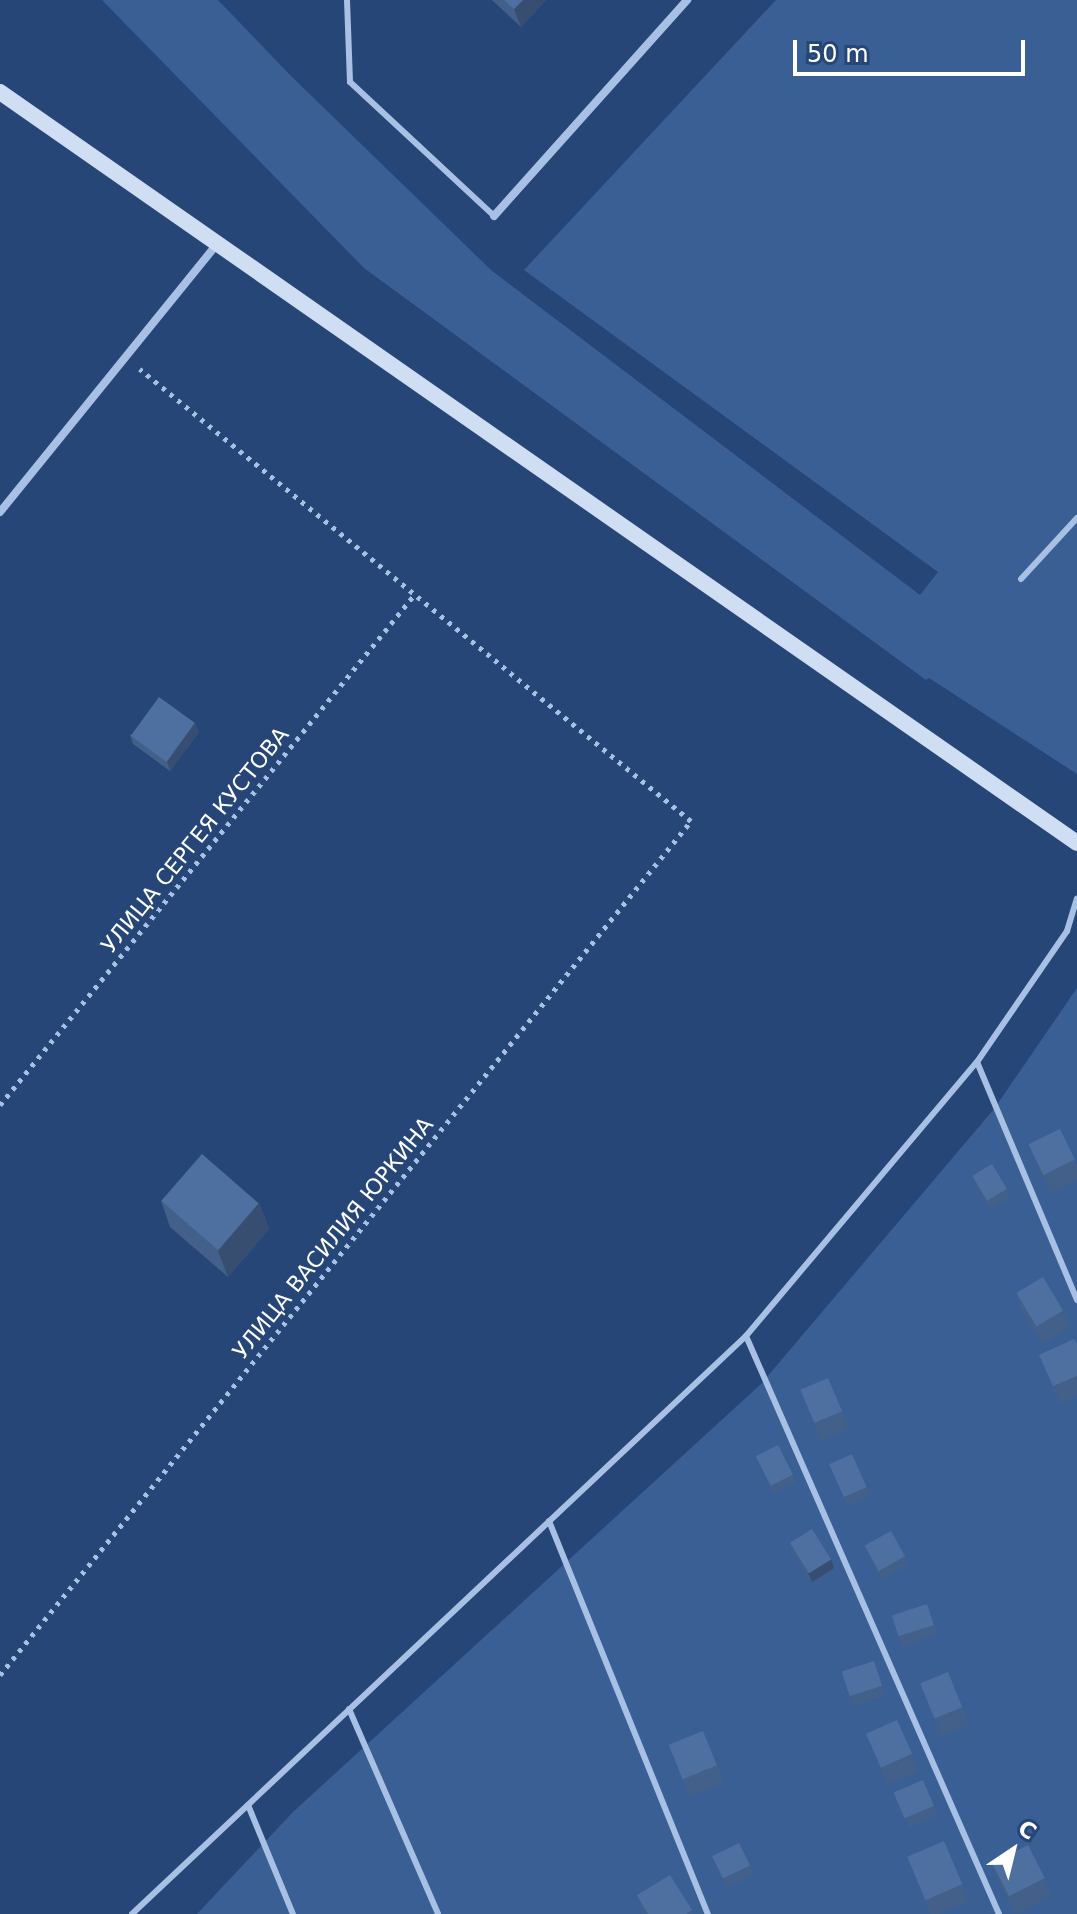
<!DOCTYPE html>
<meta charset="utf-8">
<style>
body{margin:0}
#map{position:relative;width:1077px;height:1914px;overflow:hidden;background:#264678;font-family:"DejaVu Sans",sans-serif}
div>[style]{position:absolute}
.green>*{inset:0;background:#3a5f95}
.path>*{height:5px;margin-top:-2.5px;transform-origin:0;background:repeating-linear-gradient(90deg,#a8c0e3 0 4px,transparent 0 10px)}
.lane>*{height:6px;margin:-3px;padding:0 3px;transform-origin:3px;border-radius:3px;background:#a8c0e3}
.street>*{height:8px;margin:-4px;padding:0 4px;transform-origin:4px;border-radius:4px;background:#a8c0e3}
.secondary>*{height:16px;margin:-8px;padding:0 8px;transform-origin:8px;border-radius:8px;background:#d0def3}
.wall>*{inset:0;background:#43608a;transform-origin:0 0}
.shaded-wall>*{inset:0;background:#374e71}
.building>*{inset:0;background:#4e70a1;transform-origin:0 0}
span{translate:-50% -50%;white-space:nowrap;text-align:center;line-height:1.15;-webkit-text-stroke:6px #264678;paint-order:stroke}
.street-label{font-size:22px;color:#fff}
.north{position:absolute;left:973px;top:1810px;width:80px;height:80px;-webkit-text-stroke:6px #264678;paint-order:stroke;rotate:35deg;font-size:22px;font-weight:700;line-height:32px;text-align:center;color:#fff}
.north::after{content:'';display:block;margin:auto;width:28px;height:36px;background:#fff;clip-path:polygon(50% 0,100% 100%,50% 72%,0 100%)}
.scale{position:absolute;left:793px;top:40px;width:232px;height:36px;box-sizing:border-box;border:4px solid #fff;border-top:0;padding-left:10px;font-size:24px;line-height:28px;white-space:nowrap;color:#fff;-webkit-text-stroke:6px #264678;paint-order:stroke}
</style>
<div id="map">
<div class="green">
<i style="clip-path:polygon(102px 0,218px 0,290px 75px,491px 270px,920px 595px,938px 572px,524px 270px,776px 0,1077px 0,1077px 774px,929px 678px,926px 680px,364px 268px)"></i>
<i style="clip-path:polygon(1077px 988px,1077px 1914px,197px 1914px,293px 1812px,761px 1384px,994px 1109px)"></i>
</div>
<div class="path">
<i style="left:0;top:1105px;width:658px;rotate:-50.92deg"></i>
<i style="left:0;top:1675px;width:1099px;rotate:-51.02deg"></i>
<i style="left:691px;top:821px;width:713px;rotate:-140.64deg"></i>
</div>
<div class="lane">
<i style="left:347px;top:0;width:82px;rotate:87.9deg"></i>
<i style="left:350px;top:82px;width:197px;rotate:42.9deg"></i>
<i style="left:1021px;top:579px;width:83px;rotate:-47.4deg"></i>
<i style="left:977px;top:1062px;width:258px;rotate:67.2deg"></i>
<i style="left:746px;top:1336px;width:631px;rotate:66.36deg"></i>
<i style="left:549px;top:1521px;width:424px;rotate:68deg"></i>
<i style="left:349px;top:1709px;width:223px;rotate:66.5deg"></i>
<i style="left:248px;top:1805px;width:118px;rotate:67.6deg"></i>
<i style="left:132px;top:1914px;width:843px;rotate:-43.27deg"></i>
<i style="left:746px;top:1336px;width:358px;rotate:-49.9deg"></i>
<i style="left:977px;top:1062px;width:159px;rotate:-55.5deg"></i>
<i style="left:1067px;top:931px;width:34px;rotate:-73deg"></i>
</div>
<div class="street">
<i style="left:494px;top:216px;width:290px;rotate:-48.2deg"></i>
<i style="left:0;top:512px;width:345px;rotate:-51deg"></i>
</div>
<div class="secondary">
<i style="left:0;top:92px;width:1313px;rotate:34.89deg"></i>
</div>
<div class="wall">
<i style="clip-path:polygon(492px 0,546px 0,521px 27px)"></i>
<i style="clip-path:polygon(195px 723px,199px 732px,170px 771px,133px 744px,130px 735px)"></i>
<i style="clip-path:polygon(1029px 1145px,1075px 1160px,1077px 1165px,1077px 1180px,1051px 1193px,1036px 1163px)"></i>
<i style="clip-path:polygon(972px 1176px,1007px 1189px,1010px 1198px,990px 1210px,976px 1185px)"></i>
<i style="clip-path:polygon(161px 1201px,259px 1203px,269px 1229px,228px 1277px,170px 1227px)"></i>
<i style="clip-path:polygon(1016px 1293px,1063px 1310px,1070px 1328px,1043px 1344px,1022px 1311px)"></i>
<i style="clip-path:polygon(1077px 1344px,1077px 1396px,1060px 1404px,1039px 1355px)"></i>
<i style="clip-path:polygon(800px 1390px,842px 1411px,849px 1429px,821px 1441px)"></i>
<i style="clip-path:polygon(756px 1456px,793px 1474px,796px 1483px,774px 1494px)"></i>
<i style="clip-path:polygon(829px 1464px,867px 1487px,870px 1496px,847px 1506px)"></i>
<i style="clip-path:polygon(790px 1543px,831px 1559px,834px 1568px,812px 1582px,793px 1552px)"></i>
<i style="clip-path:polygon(865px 1546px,905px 1556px,908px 1565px,882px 1580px,868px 1555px)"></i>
<i style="left:927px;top:1604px;width:32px;height:37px;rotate:70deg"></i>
<i style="left:874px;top:1661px;width:36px;height:34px;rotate:72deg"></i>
<i style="left:948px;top:1672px;width:57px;height:30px;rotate:68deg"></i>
<i style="clip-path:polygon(866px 1733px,912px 1754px,918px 1772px,887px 1785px)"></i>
<i style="clip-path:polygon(669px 1745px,717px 1765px,724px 1783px,690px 1797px)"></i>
<i style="clip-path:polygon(894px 1793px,934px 1806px,938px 1815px,909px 1828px)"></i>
<i style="clip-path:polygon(712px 1856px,750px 1866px,753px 1875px,727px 1888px)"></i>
<i style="clip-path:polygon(907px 1856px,962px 1884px,969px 1902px,939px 1914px,930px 1914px)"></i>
<i style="clip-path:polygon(992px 1863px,1045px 1878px,1051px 1896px,1015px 1914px,998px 1881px)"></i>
<i style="clip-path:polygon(637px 1895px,692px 1910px,693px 1914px,644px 1914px)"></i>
</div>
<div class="shaded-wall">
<i style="clip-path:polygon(523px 0,546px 0,521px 27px,514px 9px)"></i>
<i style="clip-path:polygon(195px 723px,199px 732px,170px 771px,167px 762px)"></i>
<i style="clip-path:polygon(259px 1203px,269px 1229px,228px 1277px,218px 1251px)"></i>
<i style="clip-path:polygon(831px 1559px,834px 1568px,812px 1582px,808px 1573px)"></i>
</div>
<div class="building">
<i style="clip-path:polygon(504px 0,523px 0,514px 9px)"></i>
<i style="left:159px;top:697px;width:44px;height:48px;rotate:36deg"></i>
<i style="left:1060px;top:1129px;width:34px;height:35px;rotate:64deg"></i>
<i style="left:202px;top:1154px;width:75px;height:62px;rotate:41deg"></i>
<i style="left:992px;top:1164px;width:29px;height:23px;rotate:59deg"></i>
<i style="left:1043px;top:1277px;width:39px;height:31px;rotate:59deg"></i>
<i style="clip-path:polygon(1074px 1339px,1077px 1344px,1077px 1376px,1053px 1386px,1039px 1355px)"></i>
<i style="left:828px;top:1378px;width:36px;height:30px;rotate:67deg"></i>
<i style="left:778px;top:1445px;width:33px;height:25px;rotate:63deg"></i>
<i style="left:852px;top:1454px;width:36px;height:25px;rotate:66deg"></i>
<i style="left:812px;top:1529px;width:36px;height:26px;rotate:58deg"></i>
<i style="left:891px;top:1531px;width:29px;height:30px;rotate:61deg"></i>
<i style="left:927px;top:1604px;width:22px;height:37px;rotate:72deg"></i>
<i style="left:874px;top:1661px;width:26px;height:34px;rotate:72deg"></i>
<i style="left:948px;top:1672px;width:38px;height:30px;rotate:68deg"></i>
<i style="left:897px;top:1720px;width:37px;height:34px;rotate:66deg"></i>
<i style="left:703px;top:1731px;width:37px;height:37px;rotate:68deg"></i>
<i style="left:923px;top:1780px;width:28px;height:32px;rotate:67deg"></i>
<i style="left:944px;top:1841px;width:47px;height:40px;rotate:67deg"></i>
<i style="left:739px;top:1843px;width:25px;height:30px;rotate:64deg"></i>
<i style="left:1028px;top:1845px;width:37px;height:40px;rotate:63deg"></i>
<i style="clip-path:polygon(670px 1875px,692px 1910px,686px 1914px,648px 1914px,637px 1895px)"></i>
</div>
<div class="street-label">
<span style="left:195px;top:840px;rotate:-51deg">УЛИЦА СЕРГЕЯ КУСТОВА</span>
<span style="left:333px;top:1238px;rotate:-51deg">УЛИЦА ВАСИЛИЯ ЮРКИНА</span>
</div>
<div class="north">С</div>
<div class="scale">50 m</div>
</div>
